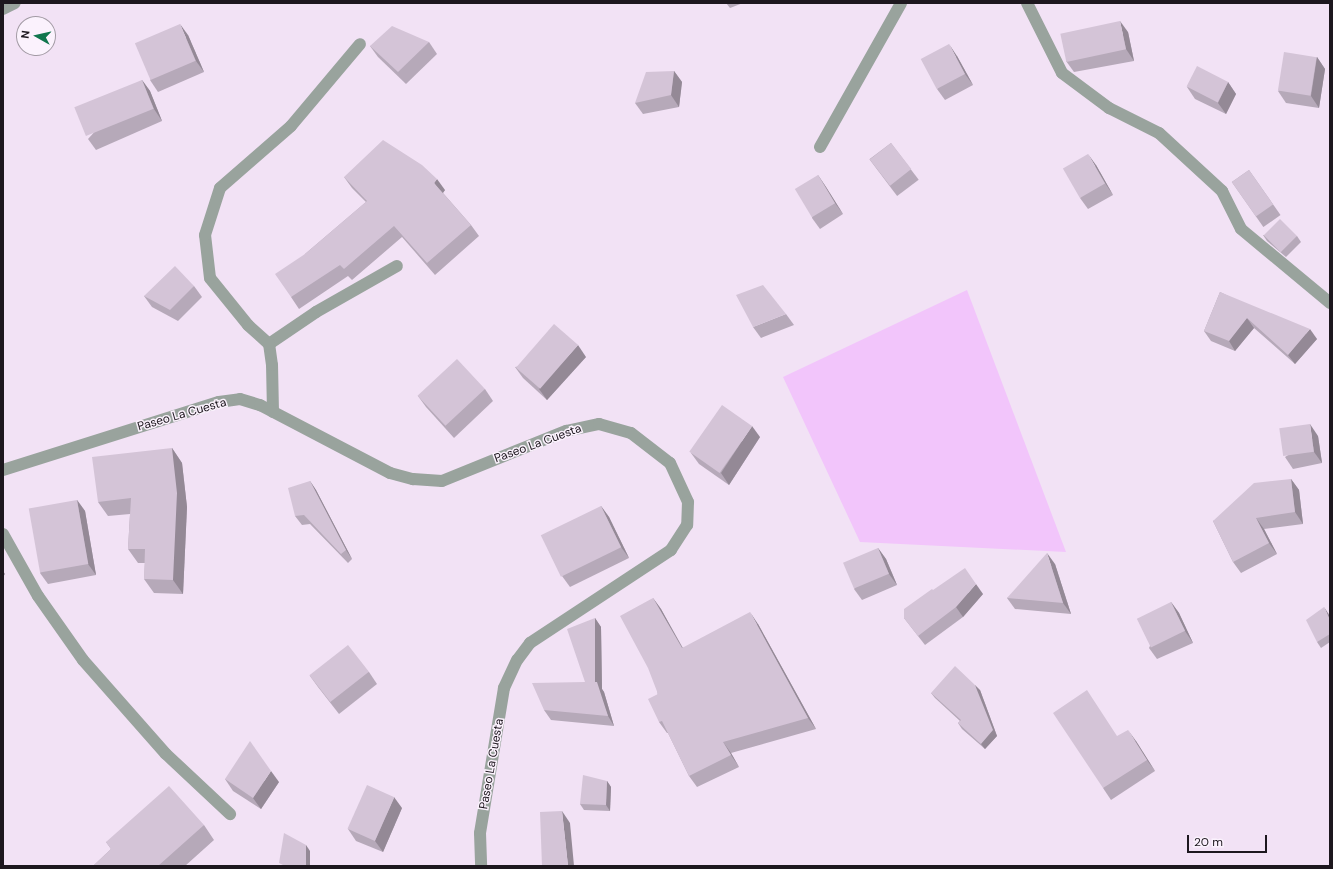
<!DOCTYPE html>
<style>
body{margin:0}
#map{position:relative;width:1333px;height:869px;overflow:hidden;background:#f2e2f5;font-family:"DM Sans",sans-serif}
div>[style]{position:absolute}
.green>*{inset:0;background:#f2c5fb}
.minor>*{height:12px;margin:-6px;padding:0 6px;transform-origin:6px;border-radius:6px;background:#99a39d}
.wall>*{inset:0;background:#b6a9b9;transform-origin:0 0}
.shaded-wall>*{inset:0;background:#948996}
.building>*{inset:0;background:#d4c4d7;transform-origin:0 0}
span{translate:-50% -50%;white-space:nowrap;text-align:center;line-height:1.15;-webkit-text-stroke:3px #fbf2fd;paint-order:stroke}
.street-label{font-size:12px;color:#1d171e}
.frame{position:absolute;inset:0;border:4px solid #1d171e;pointer-events:none}
.north{position:absolute;left:16px;top:16px;width:40px;height:40px;box-sizing:border-box;background:#fbf2fd;border:1px solid #a29aa4;border-radius:50%;rotate:278deg;font-size:11px;font-weight:700;line-height:16px;text-align:center;color:#1d171e}
.north::after{content:'';display:block;margin:auto;width:14px;height:18px;background:#11764e;clip-path:polygon(50% 0,100% 100%,50% 72%,0 100%)}
.scale{position:absolute;left:1187px;top:835px;width:80px;height:18px;box-sizing:border-box;border:2px solid #1d171e;border-top:0;padding-left:5px;font-size:12px;line-height:14px;white-space:nowrap;color:#1d171e;-webkit-text-stroke:3px #fbf2fd;paint-order:stroke}
</style>
<div id="map">
<div class="green">
<i style="clip-path:polygon(967px 290px,1066px 552px,860px 542px,783px 377px)"></i>
</div>
<div class="minor">
<i style="left:1027px;top:3px;width:78px;rotate:63.4deg"></i>
<i style="left:1062px;top:73px;width:59px;rotate:36.7deg"></i>
<i style="left:1109px;top:108px;width:56px;rotate:26.6deg"></i>
<i style="left:1159px;top:133px;width:86px;rotate:42.6deg"></i>
<i style="left:1222px;top:191px;width:42px;rotate:63.4deg"></i>
<i style="left:1241px;top:229px;width:116px;rotate:39.7deg"></i>
<i style="left:3px;top:9px;width:13px;rotate:-27deg"></i>
<i style="left:820px;top:147px;width:165px;rotate:-60.6deg"></i>
<i style="left:269px;top:344px;width:57px;rotate:-34.2deg"></i>
<i style="left:316px;top:312px;width:93px;rotate:-29.6deg"></i>
<i style="left:273px;top:412px;width:47px;rotate:-91.2deg"></i>
<i style="left:272px;top:365px;width:21px;rotate:-98deg"></i>
<i style="left:269px;top:344px;width:28px;rotate:-138deg"></i>
<i style="left:248px;top:325px;width:60px;rotate:-129deg"></i>
<i style="left:210px;top:278px;width:43px;rotate:-96.6deg"></i>
<i style="left:205px;top:235px;width:49px;rotate:-72.3deg"></i>
<i style="left:220px;top:188px;width:94px;rotate:-41.1deg"></i>
<i style="left:291px;top:126px;width:107px;rotate:-49.9deg"></i>
<i style="left:3px;top:470px;width:226px;rotate:-17.5deg"></i>
<i style="left:219px;top:402px;width:21px;rotate:-8deg"></i>
<i style="left:240px;top:399px;width:21px;rotate:17deg"></i>
<i style="left:260px;top:405px;width:147px;rotate:27.6deg"></i>
<i style="left:390px;top:473px;width:24px;rotate:15deg"></i>
<i style="left:413px;top:479px;width:29px;rotate:4deg"></i>
<i style="left:442px;top:481px;width:134px;rotate:-22deg"></i>
<i style="left:566px;top:431px;width:34px;rotate:-12deg"></i>
<i style="left:599px;top:424px;width:33px;rotate:16deg"></i>
<i style="left:631px;top:433px;width:49px;rotate:37.6deg"></i>
<i style="left:670px;top:463px;width:43px;rotate:65.2deg"></i>
<i style="left:688px;top:502px;width:23px;rotate:92deg"></i>
<i style="left:687px;top:525px;width:30px;rotate:123deg"></i>
<i style="left:671px;top:550px;width:169px;rotate:146.6deg"></i>
<i style="left:530px;top:643px;width:21px;rotate:127deg"></i>
<i style="left:517px;top:660px;width:31px;rotate:115deg"></i>
<i style="left:504px;top:688px;width:147px;rotate:99.4deg"></i>
<i style="left:480px;top:833px;width:33px;rotate:88deg"></i>
<i style="left:3px;top:534px;width:71px;rotate:60.6deg"></i>
<i style="left:38px;top:596px;width:78px;rotate:54.9deg"></i>
<i style="left:83px;top:660px;width:125px;rotate:48.6deg"></i>
<i style="left:166px;top:754px;width:88px;rotate:43.2deg"></i>
</div>
<div class="wall">
<i style="clip-path:polygon(726px 3px,743px 3px,730px 8px)"></i>
<i style="clip-path:polygon(1128px 32px,1134px 61px,1074px 72px,1066px 61px)"></i>
<i style="clip-path:polygon(188px 35px,204px 72px,158px 92px,150px 80px)"></i>
<i style="clip-path:polygon(429px 42px,437px 54px,406px 84px,378px 57px,370px 46px)"></i>
<i style="clip-path:polygon(957px 56px,973px 85px,945px 100px,937px 89px)"></i>
<i style="clip-path:polygon(1317px 57px,1325px 69px,1319px 108px,1286px 103px,1278px 91px)"></i>
<i style="clip-path:polygon(674px 71px,682px 82px,679px 107px,643px 114px,635px 103px)"></i>
<i style="clip-path:polygon(142px 80px,150px 91px,162px 121px,96px 150px,88px 139px)"></i>
<i style="clip-path:polygon(1228px 82px,1236px 94px,1226px 114px,1195px 99px,1187px 87px)"></i>
<i style="left:891px;top:143px;width:46px;height:27px;rotate:53deg"></i>
<i style="clip-path:polygon(1096px 165px,1113px 195px,1088px 209px,1080px 198px)"></i>
<i style="left:1249px;top:170px;width:55px;height:21px;rotate:55deg"></i>
<i style="clip-path:polygon(818px 175px,826px 187px,843px 214px,820px 229px,812px 218px)"></i>
<i style="clip-path:polygon(344px 177px,445px 190px,443px 193px,471px 225px,479px 236px,435px 275px,402px 237px,352px 280px,348px 276px,299px 309px,291px 297px,305px 254px,366px 202px,352px 188px)"></i>
<i style="clip-path:polygon(1263px 235px,1297px 236px,1301px 242px,1286px 257px,1267px 241px)"></i>
<i style="clip-path:polygon(194px 286px,202px 297px,178px 321px,152px 307px,144px 296px)"></i>
<i style="clip-path:polygon(1220px 292px,1317px 339px,1295px 364px,1254px 328px,1235px 351px,1211px 341px,1204px 331px)"></i>
<i style="clip-path:polygon(786px 314px,794px 325px,761px 338px,753px 327px)"></i>
<i style="clip-path:polygon(586px 357px,547px 400px,523px 378px,515px 367px)"></i>
<i style="clip-path:polygon(485px 389px,493px 401px,454px 438px,426px 407px,418px 396px)"></i>
<i style="clip-path:polygon(1318px 436px,1322px 463px,1293px 469px,1285px 457px)"></i>
<i style="clip-path:polygon(760px 437px,729px 485px,699px 464px,691px 453px)"></i>
<i style="clip-path:polygon(172px 448px,182px 463px,187px 507px,183px 594px,154px 593px,144px 579px,145px 563px,138px 563px,128px 549px,130px 514px,108px 516px,98px 502px)"></i>
<i style="clip-path:polygon(1291px 479px,1299px 490px,1303px 524px,1264px 529px,1277px 554px,1241px 573px,1233px 562px,1213px 521px)"></i>
<i style="clip-path:polygon(310px 481px,316px 490px,352px 559px,348px 563px,310px 524px,302px 525px,295px 516px)"></i>
<i style="clip-path:polygon(77px 500px,85px 511px,96px 575px,48px 584px,40px 573px)"></i>
<i style="clip-path:polygon(601px 506px,609px 517px,629px 558px,570px 587px,562px 576px)"></i>
<i style="clip-path:polygon(878px 548px,886px 559px,897px 585px,862px 600px,854px 589px)"></i>
<i style="clip-path:polygon(1055px 564px,1071px 614px,1015px 609px,1007px 598px)"></i>
<i style="clip-path:polygon(933px 590px,983px 594px,963px 617px,925px 645px,904px 618px)"></i>
<i style="clip-path:polygon(653px 598px,661px 609px,683px 648px,758px 624px,816px 729px,731px 753px,739px 767px,697px 787px,689px 776px,668px 733px,667px 733px,659px 722px)"></i>
<i style="clip-path:polygon(1171px 602px,1179px 613px,1193px 643px,1157px 659px,1149px 648px)"></i>
<i style="clip-path:polygon(1328px 613px,1330px 617px,1330px 642px,1321px 648px,1317px 642px)"></i>
<i style="clip-path:polygon(595px 618px,601px 627px,602px 689px,604px 692px,614px 726px,551px 720px,544px 710px,585px 682px)"></i>
<i style="clip-path:polygon(369px 672px,377px 684px,339px 714px,318px 687px,310px 676px)"></i>
<i style="clip-path:polygon(980px 690px,997px 736px,985px 749px,962px 729px,958px 723px,960px 721px,935px 698px,931px 693px)"></i>
<i style="clip-path:polygon(1118px 736px,1136px 741px,1155px 771px,1111px 800px,1103px 788px)"></i>
<i style="clip-path:polygon(225px 779px,279px 782px,261px 809px,233px 791px)"></i>
<i style="clip-path:polygon(607px 781px,611px 787px,610px 811px,584px 810px,580px 804px)"></i>
<i style="clip-path:polygon(402px 808px,383px 852px,356px 841px,348px 829px)"></i>
<i style="clip-path:polygon(204px 825px,214px 840px,185px 866px,93px 866px,111px 849px,106px 842px)"></i>
</div>
<div class="shaded-wall">
<i style="clip-path:polygon(1120px 21px,1128px 32px,1134px 61px,1126px 49px)"></i>
<i style="clip-path:polygon(180px 24px,188px 35px,204px 72px,196px 61px)"></i>
<i style="clip-path:polygon(949px 44px,957px 56px,973px 85px,965px 74px)"></i>
<i style="clip-path:polygon(1317px 57px,1325px 69px,1319px 108px,1311px 96px)"></i>
<i style="clip-path:polygon(674px 71px,682px 82px,679px 107px,671px 95px)"></i>
<i style="clip-path:polygon(142px 80px,150px 91px,162px 121px,154px 109px)"></i>
<i style="clip-path:polygon(1228px 82px,1236px 94px,1226px 114px,1218px 103px)"></i>
<i style="clip-path:polygon(1088px 154px,1096px 165px,1113px 195px,1105px 183px)"></i>
<i style="clip-path:polygon(818px 175px,826px 187px,843px 214px,835px 203px)"></i>
<i style="clip-path:polygon(437px 179px,445px 190px,442px 194px,434px 183px)"></i>
<i style="clip-path:polygon(1247px 318px,1254px 328px,1235px 351px,1229px 341px)"></i>
<i style="clip-path:polygon(1310px 329px,1317px 339px,1295px 364px,1288px 355px)"></i>
<i style="clip-path:polygon(578px 345px,586px 357px,547px 400px,539px 389px)"></i>
<i style="clip-path:polygon(1310px 424px,1318px 436px,1322px 463px,1314px 452px)"></i>
<i style="clip-path:polygon(752px 426px,760px 437px,729px 485px,721px 473px)"></i>
<i style="clip-path:polygon(172px 448px,182px 463px,187px 507px,183px 594px,173px 580px)"></i>
<i style="clip-path:polygon(1291px 479px,1299px 490px,1303px 524px,1295px 512px)"></i>
<i style="clip-path:polygon(310px 481px,316px 490px,352px 559px,346px 550px)"></i>
<i style="clip-path:polygon(77px 500px,85px 511px,96px 575px,88px 564px)"></i>
<i style="clip-path:polygon(601px 506px,609px 517px,629px 558px,621px 547px)"></i>
<i style="clip-path:polygon(1256px 518px,1264px 529px,1277px 554px,1269px 543px)"></i>
<i style="clip-path:polygon(878px 548px,886px 559px,897px 585px,889px 574px)"></i>
<i style="clip-path:polygon(1047px 553px,1055px 564px,1071px 614px,1063px 603px)"></i>
<i style="clip-path:polygon(3px 571px,5px 574px,3px 577px)"></i>
<i style="clip-path:polygon(976px 584px,983px 594px,963px 617px,956px 607px)"></i>
<i style="clip-path:polygon(653px 598px,661px 609px,689px 660px,682px 648px)"></i>
<i style="clip-path:polygon(1171px 602px,1179px 613px,1193px 643px,1185px 631px)"></i>
<i style="clip-path:polygon(1324px 607px,1328px 613px,1330px 617px,1330px 620px)"></i>
<i style="clip-path:polygon(750px 612px,758px 624px,816px 729px,808px 718px)"></i>
<i style="clip-path:polygon(595px 618px,601px 627px,602px 689px,604px 692px,614px 726px,608px 716px,595px 682px)"></i>
<i style="clip-path:polygon(975px 685px,980px 690px,997px 736px,985px 749px,981px 744px)"></i>
<i style="clip-path:polygon(1128px 730px,1136px 741px,1155px 771px,1147px 760px)"></i>
<i style="clip-path:polygon(723px 742px,731px 753px,739px 767px,731px 755px)"></i>
<i style="clip-path:polygon(271px 771px,279px 782px,261px 809px,253px 798px)"></i>
<i style="clip-path:polygon(607px 781px,611px 787px,610px 811px,606px 805px)"></i>
<i style="clip-path:polygon(394px 797px,402px 808px,383px 852px,375px 841px)"></i>
<i style="clip-path:polygon(562px 811px,570px 823px,574px 866px,568px 866px)"></i>
<i style="clip-path:polygon(306px 845px,310px 851px,310px 866px,306px 866px)"></i>
</div>
<div class="building">
<i style="left:1120px;top:21px;width:29px;height:61px;rotate:78deg"></i>
<i style="left:180px;top:24px;width:40px;height:49px;rotate:67deg"></i>
<i style="clip-path:polygon(392px 26px,429px 42px,398px 72px,370px 46px)"></i>
<i style="left:949px;top:44px;width:34px;height:32px;rotate:62deg"></i>
<i style="left:1284px;top:52px;width:33px;height:39px;rotate:9deg"></i>
<i style="left:1197px;top:66px;width:35px;height:23px;rotate:27deg"></i>
<i style="clip-path:polygon(674px 71px,671px 95px,635px 103px,646px 72px)"></i>
<i style="left:142px;top:80px;width:31px;height:73px;rotate:68deg"></i>
<i style="clip-path:polygon(383px 140px,422px 165px,437px 179px,434px 183px,471px 225px,427px 263px,394px 226px,344px 269px,340px 265px,291px 297px,275px 274px,305px 254px,367px 201px,344px 177px)"></i>
<i style="left:891px;top:143px;width:33px;height:27px;rotate:52deg"></i>
<i style="left:1088px;top:154px;width:34px;height:29px;rotate:60deg"></i>
<i style="left:1249px;top:170px;width:42px;height:21px;rotate:55deg"></i>
<i style="left:818px;top:175px;width:33px;height:27px;rotate:59deg"></i>
<i style="left:1280px;top:219px;width:24px;height:23px;rotate:45deg"></i>
<i style="clip-path:polygon(175px 266px,194px 286px,170px 310px,144px 296px)"></i>
<i style="clip-path:polygon(763px 285px,786px 314px,753px 327px,736px 295px)"></i>
<i style="clip-path:polygon(1220px 292px,1310px 329px,1288px 355px,1247px 318px,1229px 341px,1204px 331px)"></i>
<i style="left:554px;top:324px;width:32px;height:58px;rotate:41deg"></i>
<i style="left:457px;top:359px;width:41px;height:54px;rotate:47deg"></i>
<i style="left:722px;top:405px;width:37px;height:57px;rotate:35deg"></i>
<i style="left:1310px;top:424px;width:28px;height:31px;rotate:82deg"></i>
<i style="clip-path:polygon(172px 448px,177px 493px,173px 580px,144px 579px,145px 549px,128px 549px,131px 498px,98px 502px,92px 457px)"></i>
<i style="clip-path:polygon(1291px 479px,1295px 512px,1256px 518px,1269px 543px,1233px 562px,1213px 521px,1254px 483px)"></i>
<i style="clip-path:polygon(310px 481px,346px 550px,341px 554px,304px 515px,295px 516px,288px 488px)"></i>
<i style="left:77px;top:500px;width:65px;height:49px;rotate:80deg"></i>
<i style="left:601px;top:506px;width:46px;height:67px;rotate:64deg"></i>
<i style="left:878px;top:548px;width:28px;height:38px;rotate:67deg"></i>
<i style="clip-path:polygon(1047px 553px,1063px 603px,1007px 598px)"></i>
<i style="clip-path:polygon(965px 568px,976px 584px,956px 607px,918px 636px,904px 618px,904px 609px,932px 589px,933px 590px)"></i>
<i style="clip-path:polygon(653px 598px,682px 648px,750px 612px,808px 718px,723px 742px,731px 755px,689px 776px,662px 721px,659px 722px,648px 699px,658px 694px,648px 668px,620px 616px)"></i>
<i style="left:1171px;top:602px;width:32px;height:38px;rotate:64deg"></i>
<i style="clip-path:polygon(1324px 607px,1330px 620px,1330px 634px,1317px 642px,1306px 620px)"></i>
<i style="clip-path:polygon(595px 618px,595px 682px,597px 682px,608px 716px,544px 710px,532px 683px,585px 682px,567px 629px)"></i>
<i style="left:348px;top:645px;width:34px;height:49px;rotate:52deg"></i>
<i style="clip-path:polygon(955px 666px,975px 685px,993px 730px,981px 744px,958px 723px,961px 720px,931px 693px)"></i>
<i style="clip-path:polygon(1087px 690px,1117px 736px,1128px 730px,1147px 760px,1103px 788px,1053px 713px)"></i>
<i style="clip-path:polygon(250px 741px,271px 771px,253px 798px,225px 779px)"></i>
<i style="clip-path:polygon(583px 775px,607px 781px,606px 805px,580px 804px)"></i>
<i style="left:367px;top:785px;width:30px;height:48px;rotate:24deg"></i>
<i style="clip-path:polygon(169px 786px,204px 825px,158px 866px,93px 866px,111px 849px,106px 842px)"></i>
<i style="clip-path:polygon(562px 811px,568px 866px,542px 866px,540px 812px)"></i>
<i style="clip-path:polygon(284px 833px,306px 845px,306px 866px,285px 866px,279px 863px)"></i>
</div>
<div class="street-label">
<span style="left:182px;top:415px;rotate:-16deg">Paseo La Cuesta</span>
<span style="left:538px;top:444px;rotate:-20deg">Paseo La Cuesta</span>
<span style="left:492px;top:764px;rotate:-80deg">Paseo La Cuesta</span>
</div>
<div class="frame"></div>
<div class="north">N</div>
<div class="scale">20 m</div>
</div>
